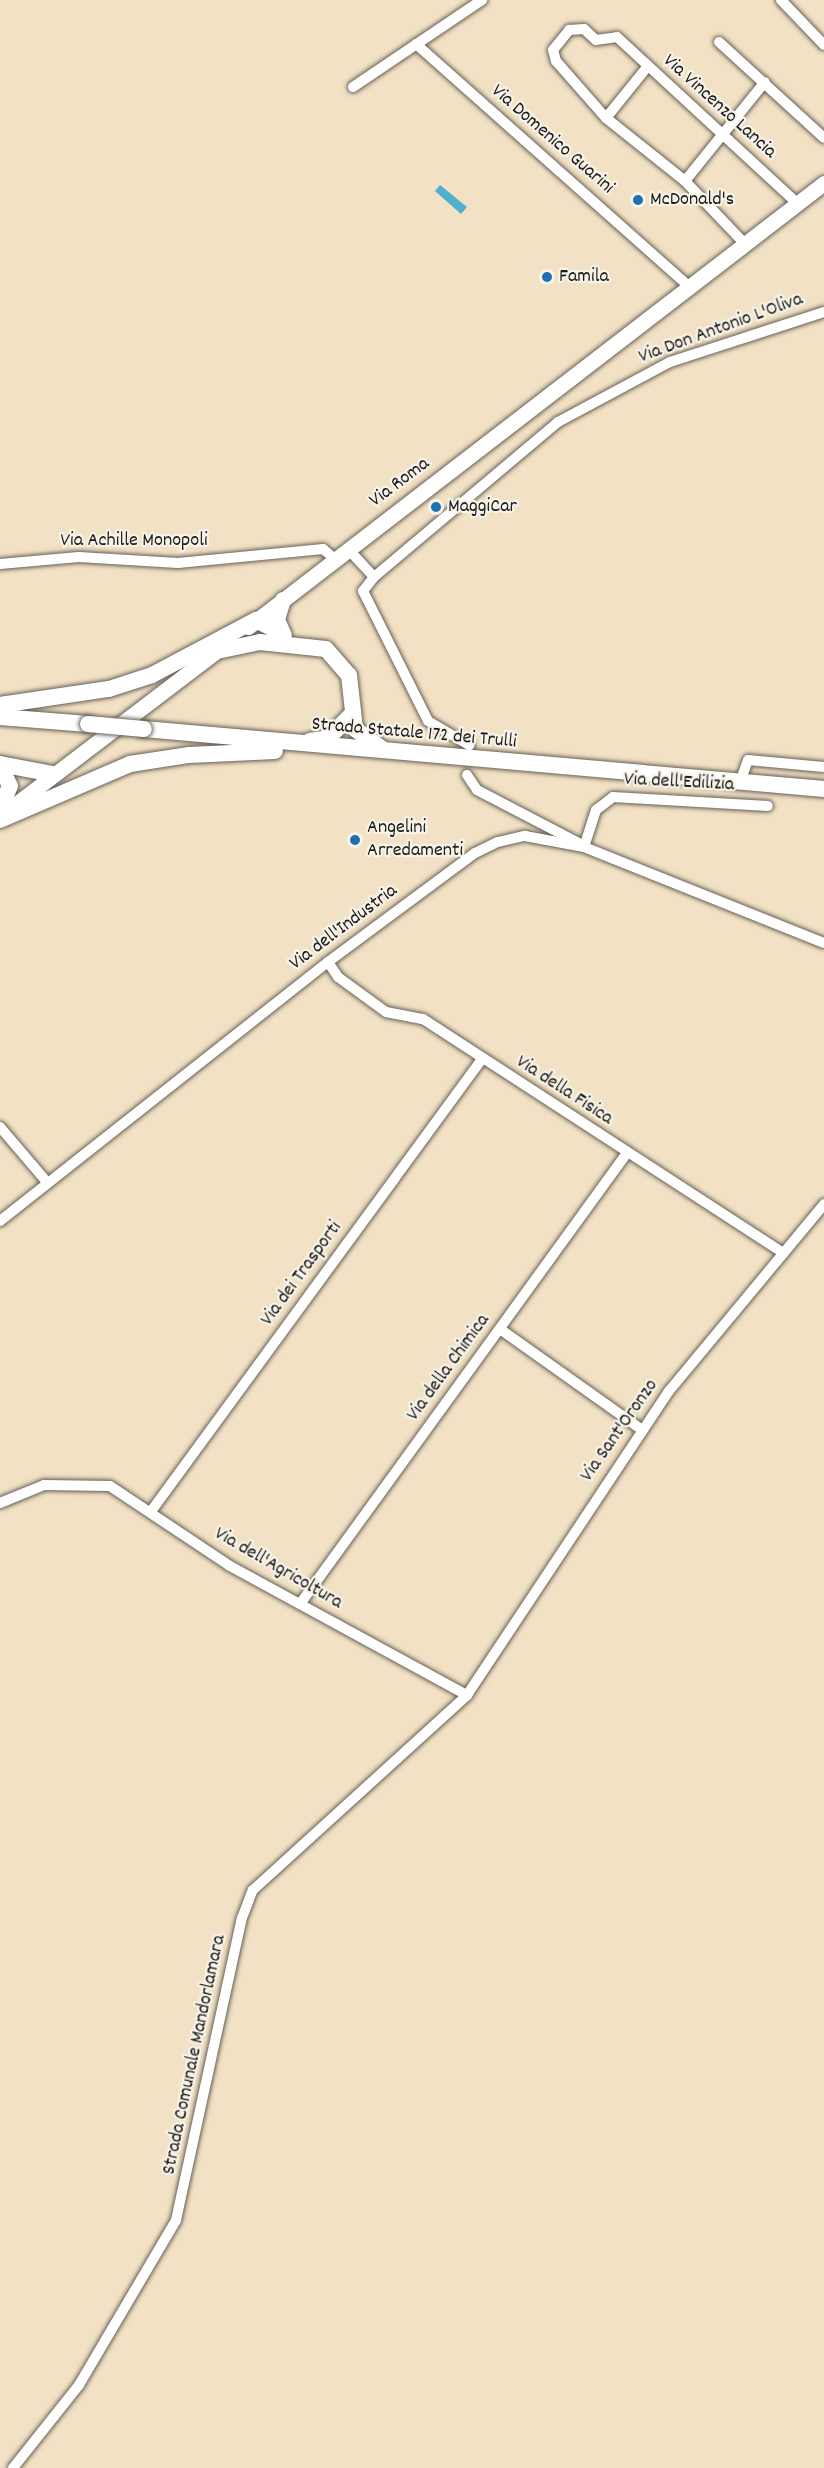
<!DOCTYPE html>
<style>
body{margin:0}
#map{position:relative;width:824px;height:2468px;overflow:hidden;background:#f2e1c4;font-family:Dekko,sans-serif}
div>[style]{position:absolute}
.water>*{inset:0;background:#4fb0ce}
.roads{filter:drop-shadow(0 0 2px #676157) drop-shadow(0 0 2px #676157)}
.street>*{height:10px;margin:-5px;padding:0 5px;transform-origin:5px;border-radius:5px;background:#fff}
.secondary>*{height:15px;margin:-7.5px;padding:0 7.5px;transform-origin:7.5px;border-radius:7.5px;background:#fff}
.primary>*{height:16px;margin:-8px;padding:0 8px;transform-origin:8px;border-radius:8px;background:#fff}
.bridges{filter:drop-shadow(0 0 2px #676157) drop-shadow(0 0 2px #676157)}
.primary-bridge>*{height:16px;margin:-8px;padding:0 8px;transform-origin:8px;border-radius:8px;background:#fff}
.dots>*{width:16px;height:16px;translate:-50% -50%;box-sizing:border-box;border:3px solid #f7f3e8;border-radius:50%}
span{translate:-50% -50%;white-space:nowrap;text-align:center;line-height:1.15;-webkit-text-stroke:4.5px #f7f3e8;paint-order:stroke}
.street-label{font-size:20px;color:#1c1c1c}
.poi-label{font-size:20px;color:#1c1c1c}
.left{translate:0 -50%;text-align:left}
</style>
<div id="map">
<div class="water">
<i style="clip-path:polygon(440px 185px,467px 207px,461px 214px,435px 191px)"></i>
</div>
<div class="roads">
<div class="street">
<i style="left:781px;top:0;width:62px;rotate:46.3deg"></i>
<i style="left:719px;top:42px;width:142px;rotate:42.4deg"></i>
<i style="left:416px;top:44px;width:366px;rotate:41.6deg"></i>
<i style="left:353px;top:87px;width:156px;rotate:-34deg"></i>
<i style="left:606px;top:118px;width:67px;rotate:-51.1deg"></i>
<i style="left:685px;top:181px;width:127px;rotate:-51.1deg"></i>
<i style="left:745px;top:244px;width:87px;rotate:-133.6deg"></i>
<i style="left:685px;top:181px;width:101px;rotate:-141.4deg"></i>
<i style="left:606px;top:118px;width:76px;rotate:-131.3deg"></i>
<i style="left:556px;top:61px;width:11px;rotate:-105deg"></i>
<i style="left:553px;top:50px;width:26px;rotate:-51deg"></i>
<i style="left:569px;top:30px;width:15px;rotate:-4deg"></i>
<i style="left:584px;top:29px;width:16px;rotate:43deg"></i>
<i style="left:596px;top:40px;width:21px;rotate:-8deg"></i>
<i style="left:617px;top:37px;width:245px;rotate:42.7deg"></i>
<i style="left:348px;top:549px;width:38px;rotate:47deg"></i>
<i style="left:374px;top:577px;width:18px;rotate:128deg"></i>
<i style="left:363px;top:591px;width:145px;rotate:63.4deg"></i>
<i style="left:428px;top:721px;width:48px;rotate:30.3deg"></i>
<i style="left:0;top:564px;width:79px;rotate:-5.1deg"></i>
<i style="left:79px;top:557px;width:99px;rotate:3.5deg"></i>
<i style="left:178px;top:563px;width:146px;rotate:-5.5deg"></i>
<i style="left:323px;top:549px;width:16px;rotate:40deg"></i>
<i style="left:374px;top:577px;width:241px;rotate:-40.1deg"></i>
<i style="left:558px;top:422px;width:127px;rotate:-28.2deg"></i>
<i style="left:670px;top:362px;width:162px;rotate:-18deg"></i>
<i style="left:467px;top:775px;width:18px;rotate:56deg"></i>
<i style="left:477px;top:790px;width:115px;rotate:27.5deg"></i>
<i style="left:740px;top:782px;width:23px;rotate:-70deg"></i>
<i style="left:748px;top:760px;width:76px;rotate:5.3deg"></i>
<i style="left:584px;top:847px;width:39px;rotate:-72deg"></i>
<i style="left:596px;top:810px;width:21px;rotate:-37deg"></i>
<i style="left:613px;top:797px;width:155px;rotate:3.3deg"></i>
<i style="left:328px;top:962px;width:18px;rotate:56deg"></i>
<i style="left:338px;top:977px;width:59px;rotate:36.1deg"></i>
<i style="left:386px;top:1012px;width:38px;rotate:11deg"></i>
<i style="left:423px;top:1019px;width:429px;rotate:33deg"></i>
<i style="left:0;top:1127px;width:71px;rotate:49.6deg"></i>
<i style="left:0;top:1221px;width:418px;rotate:-38.3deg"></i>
<i style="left:328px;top:962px;width:183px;rotate:-36.6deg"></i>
<i style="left:475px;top:853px;width:25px;rotate:-26deg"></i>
<i style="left:498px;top:842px;width:28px;rotate:-13deg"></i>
<i style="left:525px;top:836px;width:60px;rotate:10.6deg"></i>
<i style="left:584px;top:847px;width:258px;rotate:21.8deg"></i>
<i style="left:500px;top:1329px;width:174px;rotate:35.4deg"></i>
<i style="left:0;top:1503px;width:48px;rotate:-22.2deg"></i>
<i style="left:44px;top:1485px;width:66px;rotate:0.9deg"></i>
<i style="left:110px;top:1486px;width:144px;rotate:33.7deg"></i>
<i style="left:230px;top:1566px;width:270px;rotate:28.6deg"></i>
<i style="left:152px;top:1510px;width:559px;rotate:-53.81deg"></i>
<i style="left:300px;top:1604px;width:557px;rotate:-54.06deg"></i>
<i style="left:13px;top:2468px;width:106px;rotate:-51.5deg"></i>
<i style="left:79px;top:2385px;width:191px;rotate:-59.5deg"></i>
<i style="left:176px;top:2220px;width:309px;rotate:-77.7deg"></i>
<i style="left:242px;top:1918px;width:30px;rotate:-69deg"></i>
<i style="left:253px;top:1890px;width:290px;rotate:-42.3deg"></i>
<i style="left:467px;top:1695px;width:365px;rotate:-56.4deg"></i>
<i style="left:669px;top:1391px;width:243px;rotate:-50.3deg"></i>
</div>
<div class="secondary">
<i style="left:248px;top:627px;width:727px;rotate:-37.63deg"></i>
<i style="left:0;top:816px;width:285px;rotate:-37.3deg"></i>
</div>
<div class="primary">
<i style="left:283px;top:600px;width:21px;rotate:107deg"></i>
<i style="left:277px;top:620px;width:17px;rotate:66deg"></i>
<i style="left:217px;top:651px;width:44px;rotate:-11.8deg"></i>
<i style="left:260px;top:642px;width:66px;rotate:6.1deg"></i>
<i style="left:326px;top:649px;width:35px;rotate:49deg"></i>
<i style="left:349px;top:675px;width:54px;rotate:83.7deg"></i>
<i style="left:355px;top:729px;width:36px;rotate:36deg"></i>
<i style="left:0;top:705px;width:110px;rotate:-8.4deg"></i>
<i style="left:109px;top:689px;width:45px;rotate:-18deg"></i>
<i style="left:152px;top:675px;width:118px;rotate:-27.9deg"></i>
<i style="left:256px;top:620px;width:28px;rotate:27deg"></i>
<i style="left:0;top:717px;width:88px;rotate:4.5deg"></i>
<i style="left:144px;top:729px;width:683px;rotate:5.04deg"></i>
<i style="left:310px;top:741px;width:18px;rotate:-9deg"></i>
<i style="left:328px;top:738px;width:31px;rotate:-45deg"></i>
<i style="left:0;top:764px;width:54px;rotate:10.7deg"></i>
<i style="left:0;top:764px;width:24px;rotate:66deg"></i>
<i style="left:10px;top:786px;width:24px;rotate:114deg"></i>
<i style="left:0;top:820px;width:142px;rotate:-23.3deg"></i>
<i style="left:130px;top:764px;width:60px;rotate:-8.7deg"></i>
<i style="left:189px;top:755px;width:86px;rotate:-2.7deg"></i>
</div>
</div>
<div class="bridges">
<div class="primary-bridge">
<i style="left:88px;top:724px;width:56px;rotate:5.1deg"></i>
</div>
</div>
<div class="dots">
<i style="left:638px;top:200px;background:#1f6fb2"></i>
<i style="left:547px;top:277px;background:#1f6fb2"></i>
<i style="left:436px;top:507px;background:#1f6fb2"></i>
<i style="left:355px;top:840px;background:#1f6fb2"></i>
</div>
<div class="street-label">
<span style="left:719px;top:107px;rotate:42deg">Via Vincenzo Lancia</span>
<span style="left:552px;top:140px;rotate:41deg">Via Domenico Guarini</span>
<span style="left:721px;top:329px;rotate:-20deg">Via Don Antonio L'Oliva</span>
<span style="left:400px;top:483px;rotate:-37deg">Via Roma</span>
<span style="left:134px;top:541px">Via Achille Monopoli</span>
<span style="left:414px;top:734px;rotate:5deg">Strada Statale 172 dei Trulli</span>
<span style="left:679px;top:783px;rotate:3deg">Via dell'Edilizia</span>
<span style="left:344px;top:928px;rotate:-37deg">Via dell'Industria</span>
<span style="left:564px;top:1091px;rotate:33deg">Via della Fisica</span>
<span style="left:302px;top:1274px;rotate:-54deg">Via dei Trasporti</span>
<span style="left:449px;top:1368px;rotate:-54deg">Via della Chimica</span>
<span style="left:620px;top:1431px;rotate:-55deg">Via Sant'Oronzo</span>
<span style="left:278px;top:1569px;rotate:30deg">Via dell'Agricoltura</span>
<span style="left:195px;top:2055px;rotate:-78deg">Strada Comunale Mandorlamara</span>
</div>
<div class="poi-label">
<span class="left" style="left:650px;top:200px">McDonald's</span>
<span class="left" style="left:559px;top:277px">Famila</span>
<span class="left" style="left:448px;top:507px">MaggiCar</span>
<span class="left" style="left:367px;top:840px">Angelini<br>Arredamenti</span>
</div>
</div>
